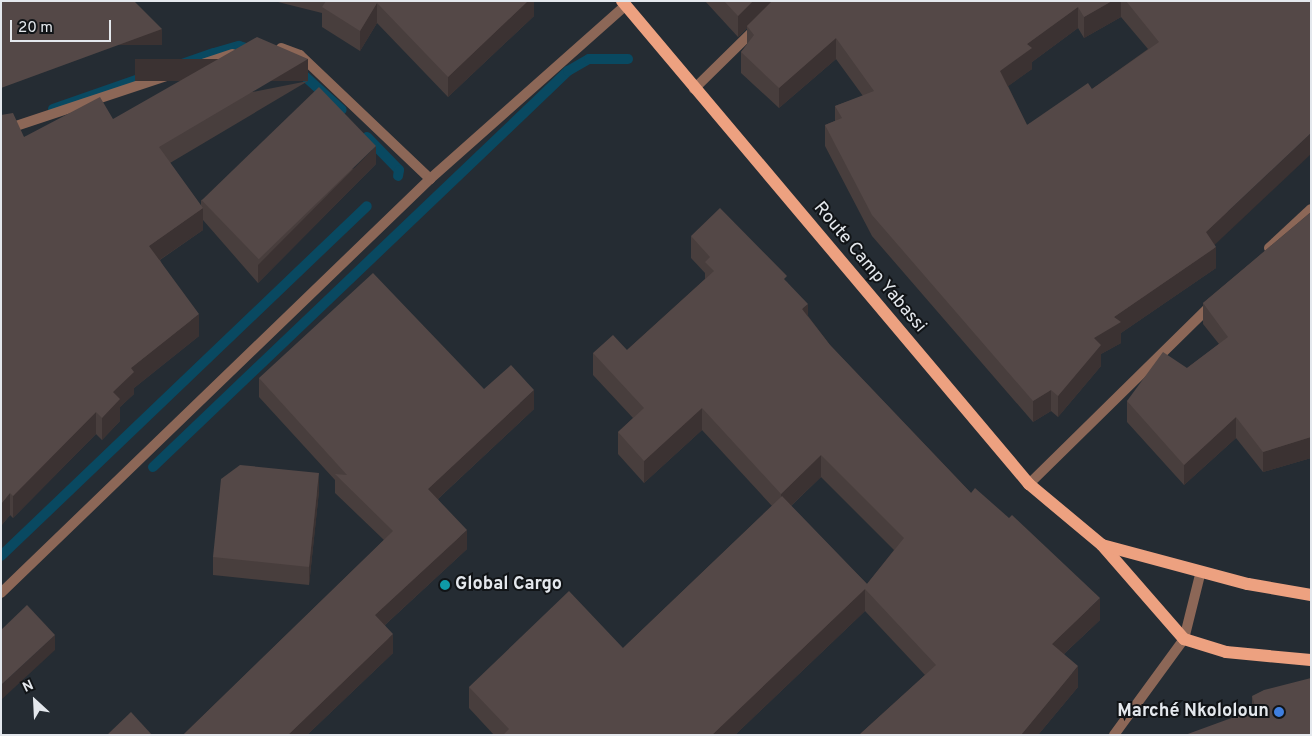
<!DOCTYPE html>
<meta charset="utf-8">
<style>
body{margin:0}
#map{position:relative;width:1312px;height:736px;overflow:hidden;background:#252c33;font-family:Overpass,sans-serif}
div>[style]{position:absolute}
.stream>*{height:10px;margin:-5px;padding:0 5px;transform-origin:5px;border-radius:5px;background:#094961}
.minor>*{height:10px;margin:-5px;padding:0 5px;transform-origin:5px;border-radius:5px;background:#8c6757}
.tertiary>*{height:10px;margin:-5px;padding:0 5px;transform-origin:5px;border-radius:5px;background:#8c6757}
.primary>*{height:12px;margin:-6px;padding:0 6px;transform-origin:6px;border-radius:6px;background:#eda180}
.wall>*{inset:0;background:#483e3d}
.shaded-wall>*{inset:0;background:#3b3232;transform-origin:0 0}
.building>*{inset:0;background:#544847;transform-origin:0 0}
.dots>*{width:14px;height:14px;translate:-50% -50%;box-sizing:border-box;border:2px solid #111417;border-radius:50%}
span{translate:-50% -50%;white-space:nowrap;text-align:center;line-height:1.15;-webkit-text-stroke:4px #111417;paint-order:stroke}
.street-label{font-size:18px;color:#e4e8ed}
.poi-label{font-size:18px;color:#e4e8ed;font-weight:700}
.left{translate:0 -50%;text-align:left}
.right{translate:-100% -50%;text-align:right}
.frame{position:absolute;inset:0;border:2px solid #e4e8ed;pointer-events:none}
.north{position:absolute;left:10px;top:676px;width:50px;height:50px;-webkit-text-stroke:4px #111417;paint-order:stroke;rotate:335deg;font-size:14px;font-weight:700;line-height:20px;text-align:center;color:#e4e8ed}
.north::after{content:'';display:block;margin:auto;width:18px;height:22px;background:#e4e8ed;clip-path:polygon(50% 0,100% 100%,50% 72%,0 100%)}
.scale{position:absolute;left:10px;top:20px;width:101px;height:22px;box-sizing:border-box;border:2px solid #e4e8ed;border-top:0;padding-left:6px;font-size:15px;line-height:18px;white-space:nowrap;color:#e4e8ed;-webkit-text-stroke:4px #111417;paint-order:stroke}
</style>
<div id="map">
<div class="stream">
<i style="left:298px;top:70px;width:59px;rotate:42.3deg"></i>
<i style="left:53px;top:109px;width:170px;rotate:-19.2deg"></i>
<i style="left:214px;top:53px;width:26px;rotate:-16deg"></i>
<i style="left:239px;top:46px;width:15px;rotate:16deg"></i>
<i style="left:367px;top:137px;width:46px;rotate:45.9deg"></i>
<i style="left:399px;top:170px;width:6px;rotate:99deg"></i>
<i style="left:153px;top:467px;width:574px;rotate:-43.66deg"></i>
<i style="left:568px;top:71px;width:24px;rotate:-30deg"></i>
<i style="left:589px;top:59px;width:39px"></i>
<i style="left:1px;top:556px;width:506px;rotate:-43.72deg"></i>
</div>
<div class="minor">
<i style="left:281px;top:48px;width:20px;rotate:20deg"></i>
<i style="left:300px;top:55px;width:180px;rotate:43.6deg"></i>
<i style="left:694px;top:89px;width:87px;rotate:-44.5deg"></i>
<i style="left:1px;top:131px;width:244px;rotate:-18.4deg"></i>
<i style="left:1269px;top:248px;width:57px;rotate:-42.9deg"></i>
<i style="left:1029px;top:484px;width:257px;rotate:-44.5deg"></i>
</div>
<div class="tertiary">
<i style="left:1px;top:593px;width:596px;rotate:-43.98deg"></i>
<i style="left:430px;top:179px;width:261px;rotate:-41.6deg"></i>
<i style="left:1114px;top:735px;width:119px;rotate:-53.9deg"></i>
<i style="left:1184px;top:639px;width:70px;rotate:-76deg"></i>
</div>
<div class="primary">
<i style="left:622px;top:1px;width:632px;rotate:49.88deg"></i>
<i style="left:1029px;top:484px;width:95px;rotate:39.9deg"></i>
<i style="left:1102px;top:545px;width:125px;rotate:48.9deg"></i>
<i style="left:1184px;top:639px;width:44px;rotate:17.2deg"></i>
<i style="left:1226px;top:652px;width:85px;rotate:5.4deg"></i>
<i style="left:1102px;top:545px;width:151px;rotate:15deg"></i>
<i style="left:1248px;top:584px;width:64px;rotate:9.9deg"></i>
</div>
<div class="wall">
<i style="clip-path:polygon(274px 1px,534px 1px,534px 16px,448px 97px,377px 23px,360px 51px,322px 27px,322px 13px)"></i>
<i style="clip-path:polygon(evenodd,705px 1px,1311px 1px,1214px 246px,1216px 268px,1121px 333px,1121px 343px,1101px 354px,1101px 366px,1058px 417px,1051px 411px,1033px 422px,872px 236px,825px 146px,825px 125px,835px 121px,835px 106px,863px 96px,836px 59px,779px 108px,741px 73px,741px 52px,747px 45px,747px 28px,738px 37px,705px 1px,1121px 17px,1148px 49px,1092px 89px,1027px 125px,1008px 86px,1032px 69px,1032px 62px,1078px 28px,1084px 38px,1121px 17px)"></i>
<i style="clip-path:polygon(308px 81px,170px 163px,201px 206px,201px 200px,376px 164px,258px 283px,203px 220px,203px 230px,160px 260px,199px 336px,134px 388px,134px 394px,120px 407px,120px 421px,102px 440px,96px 434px,13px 518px,10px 515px,1px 526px,1px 115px,24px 137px)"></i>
<i style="clip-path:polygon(1311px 212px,1311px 458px,1263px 472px,1236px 438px,1184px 485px,1127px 422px,1127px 401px,1187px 368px,1219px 344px,1203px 324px,1203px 303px)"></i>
<i style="clip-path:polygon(evenodd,691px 236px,787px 282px,808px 316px,830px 345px,971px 493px,1100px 620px,1064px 654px,1078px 687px,1038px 735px,859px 735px,925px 675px,865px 611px,735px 735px,494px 735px,469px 708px,469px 687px,623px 648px,772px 506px,702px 430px,644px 483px,618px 454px,618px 432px,633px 418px,593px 375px,593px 353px,627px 350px,705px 279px,705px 273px,691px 258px,691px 236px,821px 477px,894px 550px,867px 584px,791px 506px,821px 477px)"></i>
<i style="clip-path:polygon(259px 378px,484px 389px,534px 409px,438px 499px,467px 549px,385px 625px,393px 653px,307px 735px,183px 735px,384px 540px,335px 493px,335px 480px,259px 397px)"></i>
<i style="clip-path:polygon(319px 491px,309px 585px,213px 575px,213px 557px)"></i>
<i style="clip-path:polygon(1252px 696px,1311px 735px,1252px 710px)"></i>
</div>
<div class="shaded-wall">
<i style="clip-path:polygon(528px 1px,534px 1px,534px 16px,448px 97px,448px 77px)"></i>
<i style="clip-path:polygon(753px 1px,774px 1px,747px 26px,747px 28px,738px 37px,738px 16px)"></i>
<i style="clip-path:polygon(1112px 1px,1121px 1px,1121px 17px,1084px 38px,1084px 17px)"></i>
<i style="clip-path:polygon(377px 3px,377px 23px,360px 51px,360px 31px)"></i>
<i style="clip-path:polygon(1078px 7px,1078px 28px,1032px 62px,1032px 69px,1000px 92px,1000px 71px,1027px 44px)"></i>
<i style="left:162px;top:29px;width:16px;height:171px;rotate:90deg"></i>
<i style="clip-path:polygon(836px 38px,836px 59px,779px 108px,779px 88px)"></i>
<i style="left:308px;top:59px;width:22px;height:173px;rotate:90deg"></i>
<i style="clip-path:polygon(1311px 133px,1311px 154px,1206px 253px,1206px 232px)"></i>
<i style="clip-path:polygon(376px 146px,376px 164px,258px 283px,258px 265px)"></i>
<i style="clip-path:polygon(203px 208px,203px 230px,149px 267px,149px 246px)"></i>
<i style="clip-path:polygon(1216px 247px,1216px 268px,1121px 333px,1121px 343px,1101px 354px,1101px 366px,1058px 417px,1058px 396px,1094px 338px,1114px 317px)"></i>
<i style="clip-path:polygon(808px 304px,808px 326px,802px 309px)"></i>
<i style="clip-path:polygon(199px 314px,199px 336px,134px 388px,134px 394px,120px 407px,120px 421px,102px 440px,102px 418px,113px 392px,131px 368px)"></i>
<i style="clip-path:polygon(534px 390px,534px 409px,428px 508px,428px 489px)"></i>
<i style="clip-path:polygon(1051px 390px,1051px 411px,1033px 422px,1033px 401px)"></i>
<i style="clip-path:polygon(702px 408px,702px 430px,644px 483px,644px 461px)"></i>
<i style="clip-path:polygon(96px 412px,96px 434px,13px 518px,13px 496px)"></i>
<i style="clip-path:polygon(1236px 417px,1236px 438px,1184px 485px,1184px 465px)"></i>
<i style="clip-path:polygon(1311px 437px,1311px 458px,1263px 472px,1263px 452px)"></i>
<i style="clip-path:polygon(821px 455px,821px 477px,781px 515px,781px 494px)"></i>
<i style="clip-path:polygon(319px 473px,319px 491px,309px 585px,309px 567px)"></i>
<i style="clip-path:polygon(10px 493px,10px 515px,1px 526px,1px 504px)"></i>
<i style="clip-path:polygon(467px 530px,467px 549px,375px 634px,375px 615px)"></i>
<i style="clip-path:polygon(865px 589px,865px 611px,735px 735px,712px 735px)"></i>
<i style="clip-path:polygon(1100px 598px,1100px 620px,1052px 665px,1052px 644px)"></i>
<i style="clip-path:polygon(393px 634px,393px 653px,307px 735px,288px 735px)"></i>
<i style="clip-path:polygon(55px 635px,55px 650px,1px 700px,1px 685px)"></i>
<i style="clip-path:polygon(1078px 666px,1078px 687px,1038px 735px,1021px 735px)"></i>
</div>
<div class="building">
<i style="clip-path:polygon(1px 1px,134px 1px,162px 29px,1px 88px)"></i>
<i style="clip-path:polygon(326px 1px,528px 1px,448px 77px,377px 3px,360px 31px,322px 7px)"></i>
<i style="clip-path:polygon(724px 1px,753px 1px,738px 16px)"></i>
<i style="clip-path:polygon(772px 1px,1112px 1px,1084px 17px,1078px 7px,1027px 44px,1032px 48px,1000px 71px,1027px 125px,1088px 83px,1092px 89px,1159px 42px,1126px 1px,1311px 1px,1311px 133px,1206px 232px,1216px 247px,1114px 317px,1121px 322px,1094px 338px,1101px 345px,1058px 396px,1051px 390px,1033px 401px,872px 215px,825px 125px,842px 118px,835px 106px,874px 91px,836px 38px,779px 88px,741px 52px,754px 35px,747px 26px)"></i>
<i style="clip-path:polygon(257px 37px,308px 59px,159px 147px,203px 208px,149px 246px,199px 314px,131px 368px,134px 372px,113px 392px,120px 399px,102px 418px,96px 412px,13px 496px,10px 493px,1px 504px,1px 115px,13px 113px,24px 137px,100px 97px,113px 119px)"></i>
<i style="left:319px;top:87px;width:82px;height:163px;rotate:46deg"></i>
<i style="clip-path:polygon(720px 208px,787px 276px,784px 279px,808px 304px,802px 309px,830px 345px,971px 493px,975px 488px,1009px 518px,1012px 515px,1100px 598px,1052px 644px,1078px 666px,1021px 735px,859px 735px,936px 665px,865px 589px,712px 735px,503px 735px,509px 729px,469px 687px,569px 591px,623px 648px,782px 496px,867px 584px,904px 538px,821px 455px,781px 494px,702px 408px,644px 461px,618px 432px,644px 408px,593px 353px,613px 335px,627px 350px,714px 271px,705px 262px,710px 257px,691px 236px)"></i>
<i style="clip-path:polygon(1311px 212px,1311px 437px,1263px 452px,1236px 417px,1184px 465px,1127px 401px,1163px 352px,1187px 368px,1228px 337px,1203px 303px)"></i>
<i style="clip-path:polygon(373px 273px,484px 389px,511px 365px,534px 390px,428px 489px,467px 530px,375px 615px,393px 634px,288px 735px,183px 735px,393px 531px,335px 474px,347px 475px,259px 378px)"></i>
<i style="clip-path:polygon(240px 465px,319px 473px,309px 567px,213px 557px,221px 479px)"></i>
<i style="clip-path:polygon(27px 605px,55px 635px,1px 685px,1px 630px)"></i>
<i style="clip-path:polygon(1311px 678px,1311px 735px,1185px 735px,1256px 709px,1252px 696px,1264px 690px)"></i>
<i style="clip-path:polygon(131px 712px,152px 735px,107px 735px)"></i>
</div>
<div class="dots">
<i style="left:445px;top:585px;background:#0f9aa8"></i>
<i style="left:1279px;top:712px;background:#3f7fe0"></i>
</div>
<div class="street-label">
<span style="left:869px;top:268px;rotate:50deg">Route Camp Yabassi</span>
</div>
<div class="poi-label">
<span class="left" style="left:455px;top:585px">Global Cargo</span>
<span class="right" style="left:1269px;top:712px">Marché Nkololoun</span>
</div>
<div class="frame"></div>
<div class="north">N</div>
<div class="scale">20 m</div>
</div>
